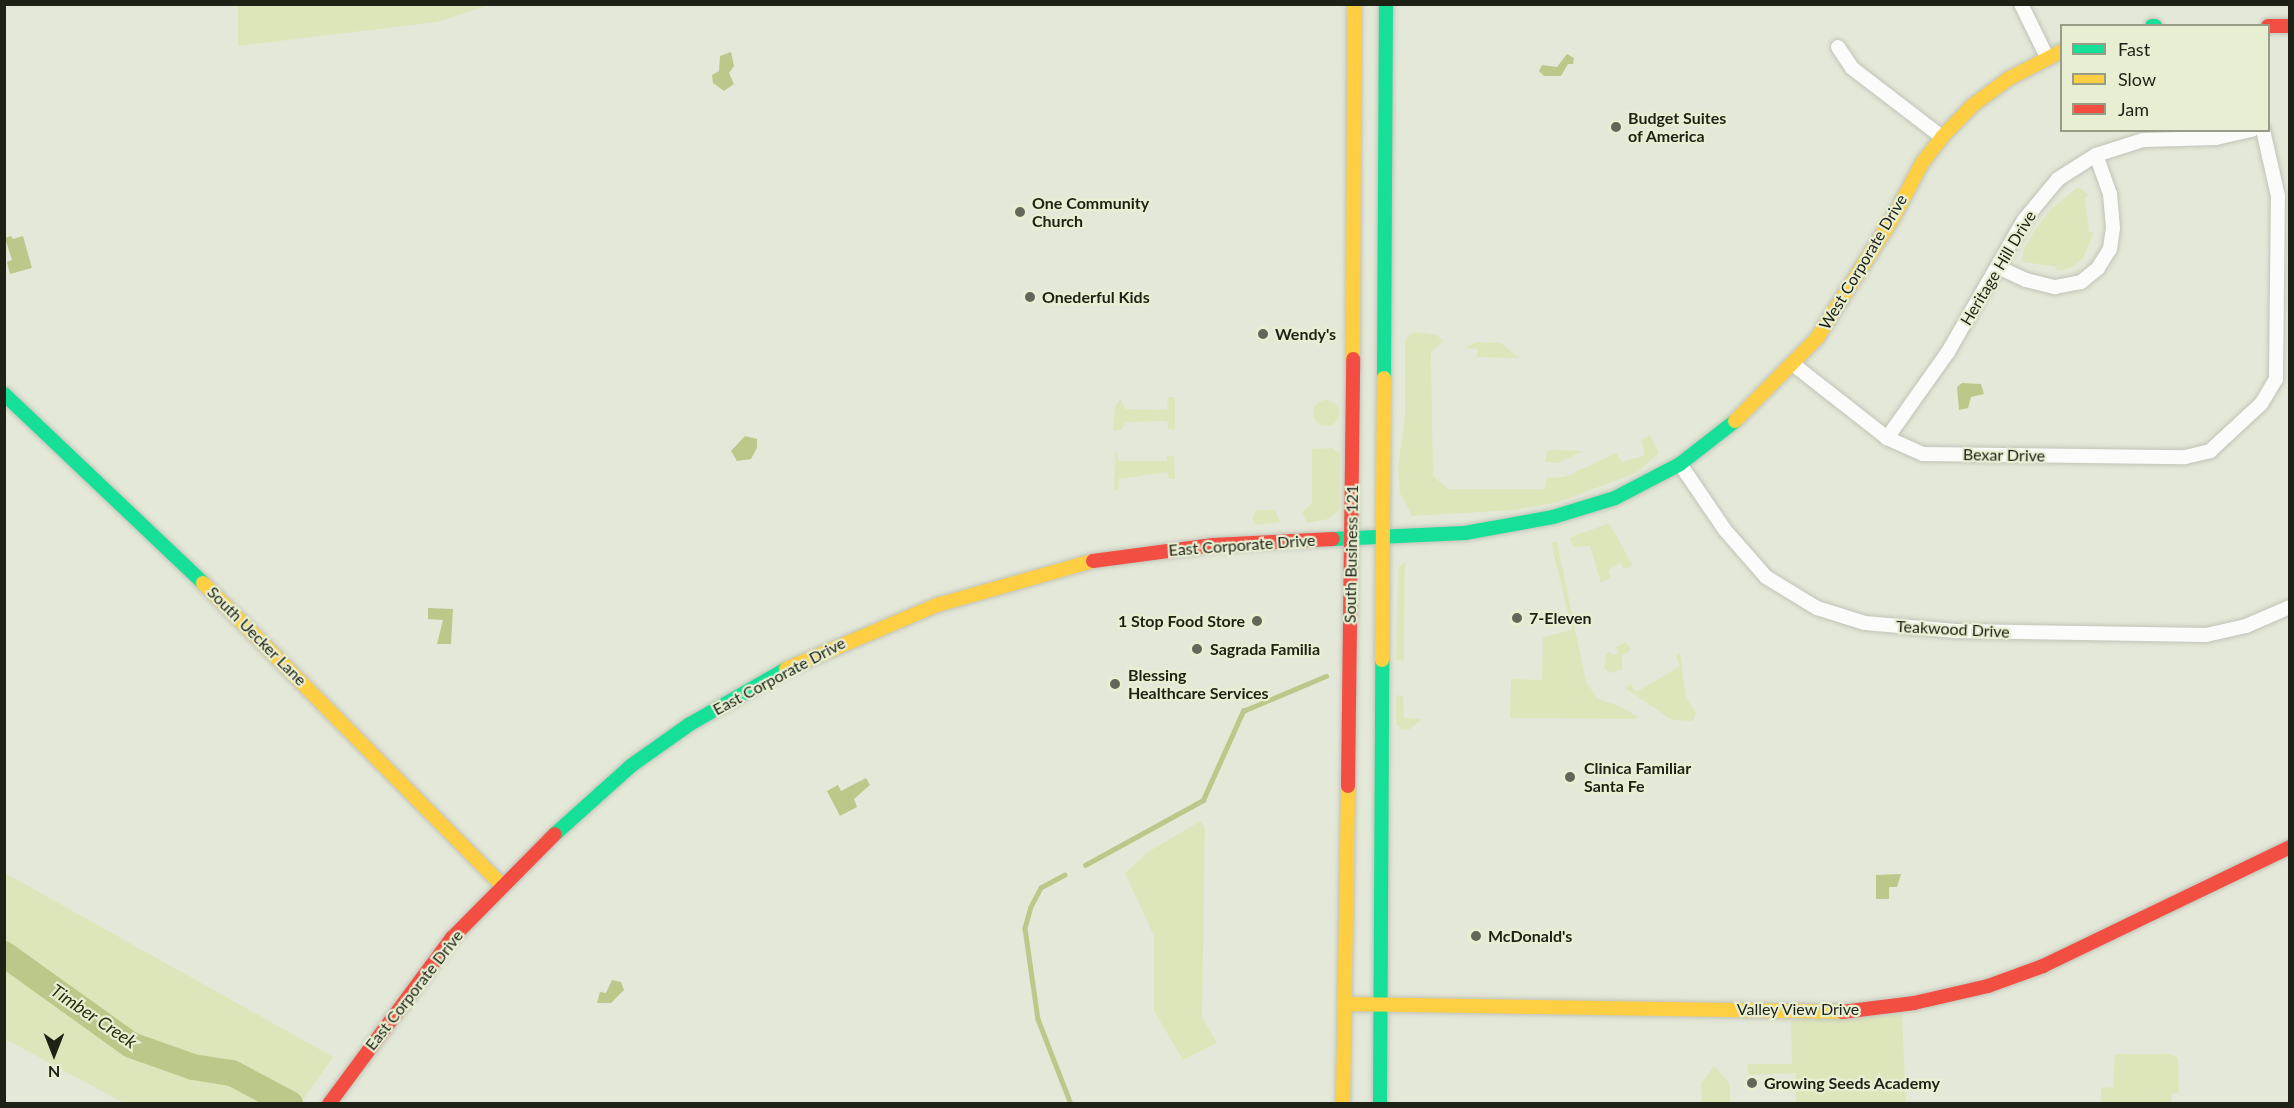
<!DOCTYPE html>
<style>
body{margin:0}
#map{position:relative;width:2294px;height:1108px;overflow:hidden;background:#e4e8d8;font-family:Lato,sans-serif}
div>[style]{position:absolute}
.green>*{inset:0;background:#dde6bb}
.round{border-radius:50%}
.water>*{inset:0;background:#bbc889}
.stream>*{height:4.5px;margin:-2.25px;padding:0 2.25px;transform-origin:2.25px;border-radius:2.25px;background:#bbc889}
.river>*{height:26px;margin:-13px;padding:0 13px;transform-origin:13px;border-radius:13px;background:#bbc889}
.roads{filter:drop-shadow(0 0 2px #c0c3b7) drop-shadow(0 0 2px #c0c3b7)}
.street>*{height:14px;margin:-7px;padding:0 7px;transform-origin:7px;border-radius:7px;background:#fbfcf9}
.fast>*{height:14px;margin:-7px;padding:0 7px;transform-origin:7px;border-radius:7px;background:#16e098}
.slow>*{height:14px;margin:-7px;padding:0 7px;transform-origin:7px;border-radius:7px;background:#ffcf43}
.jam>*{height:14px;margin:-7px;padding:0 7px;transform-origin:7px;border-radius:7px;background:#f24e42}
.dots>*{width:16px;height:16px;translate:-50% -50%;box-sizing:border-box;border:3px solid #e7eed2;border-radius:50%}
span{translate:-50% -50%;white-space:nowrap;text-align:center;line-height:1.15;-webkit-text-stroke:4.5px #e7eed2;paint-order:stroke}
.poi-label{font-size:16px;color:#1e2116;font-weight:700}
.left{translate:0 -50%;text-align:left}
.right{translate:-100% -50%;text-align:right}
.street-label{font-size:16px;color:#1e2116}
.water-label{font-size:18px;color:#2a300c;font-style:italic}
.frame{position:absolute;inset:0;border:6px solid #1e2116;pointer-events:none}
.legend{position:absolute;left:2060px;top:24px;width:210px;height:108px;box-sizing:border-box;background:#e7eed2;border:2px solid #979c87;margin:0;padding:8px 10px;list-style:none;font-size:18px;color:#1e2116}
.legend li{display:flex;align-items:center;gap:12px;height:30px}
.legend b{width:30px;border:2px solid #979c87}
.north{position:absolute;left:24px;top:1024px;width:60px;height:60px;-webkit-text-stroke:4px #e7eed2;paint-order:stroke;rotate:180deg;font-size:16px;font-weight:700;line-height:24px;text-align:center;color:#1e2116}
.north::after{content:'';display:block;margin:auto;width:21px;height:27px;background:#1e2116;clip-path:polygon(50% 0,100% 100%,50% 72%,0 100%)}
</style>
<div id="map">
<div class="green">
<i style="clip-path:polygon(238px 5px,238px 4px,489px 5px,437px 22px,238px 46px)"></i>
<i style="clip-path:polygon(2078px 187px,2089px 195px,2085px 198px,2089px 232px,2094px 233px,2083px 258px,2071px 268px,2057px 271px,2055px 266px,2022px 262px,2024px 248px,2035px 230px,2050px 210px)"></i>
<i style="clip-path:polygon(1418px 332px,1437px 335px,1443px 341px,1431px 353px,1433px 476px,1448px 489px,1545px 489px,1547px 478px,1565px 477px,1616px 453px,1622px 462px,1645px 455px,1641px 440px,1650px 435px,1659px 453px,1636px 473px,1559px 502px,1515px 510px,1412px 516px,1400px 493px,1398px 468px,1405px 415px,1405px 341px,1410px 334px)"></i>
<i style="clip-path:polygon(1476px 342px,1501px 343px,1519px 358px,1477px 357px,1477px 349px,1465px 348px)"></i>
<i style="clip-path:polygon(1168px 397px,1175px 397px,1175px 430px,1168px 429px,1167px 421px,1125px 422px,1122px 430px,1113px 431px,1115px 407px,1121px 398px,1125px 409px,1167px 410px)"></i>
<i class="round" style="left:1313px;top:400px;width:26px;height:26px"></i>
<i style="clip-path:polygon(1333px 448px,1340px 455px,1339px 510px,1328px 519px,1307px 523px,1302px 512px,1312px 503px,1312px 449px)"></i>
<i style="clip-path:polygon(1115px 450px,1119px 461px,1167px 461px,1167px 456px,1174px 456px,1175px 479px,1169px 479px,1167px 472px,1118px 479px,1119px 487px,1114px 491px)"></i>
<i style="clip-path:polygon(1548px 450px,1580px 451px,1581px 452px,1558px 463px,1545px 462px)"></i>
<i style="clip-path:polygon(1256px 510px,1275px 510px,1280px 522px,1256px 525px,1252px 519px)"></i>
<i style="clip-path:polygon(1609px 523px,1633px 566px,1624px 569px,1620px 563px,1608px 570px,1611px 578px,1601px 583px,1590px 546px,1574px 547px,1569px 538px)"></i>
<i style="clip-path:polygon(1557px 542px,1586px 682px,1598px 699px,1619px 706px,1637px 716px,1636px 719px,1510px 718px,1511px 679px,1542px 680px,1543px 637px,1572px 630px,1551px 543px)"></i>
<i style="clip-path:polygon(1405px 562px,1404px 630px,1404px 661px,1396px 660px,1398px 568px)"></i>
<i style="clip-path:polygon(1626px 642px,1631px 650px,1622px 655px,1622px 670px,1609px 673px,1604px 667px,1606px 655px,1609px 651px,1612px 655px,1618px 653px,1616px 647px)"></i>
<i style="clip-path:polygon(1680px 653px,1686px 697px,1696px 713px,1693px 721px,1672px 720px,1625px 688px,1631px 684px,1636px 692px,1669px 673px,1680px 666px,1676px 656px)"></i>
<i style="clip-path:polygon(1396px 695px,1403px 696px,1404px 718px,1422px 719px,1410px 729px,1402px 730px,1396px 724px)"></i>
<i style="clip-path:polygon(1200px 821px,1205px 828px,1202px 1017px,1217px 1043px,1183px 1060px,1154px 1011px,1154px 936px,1125px 873px,1148px 852px)"></i>
<i style="clip-path:polygon(5px 873px,328px 1054px,333px 1057px,301px 1103px,124px 1103px,5px 1039px)"></i>
<i style="clip-path:polygon(1902px 1014px,1906px 1103px,1796px 1103px,1796px 1073px,1748px 1075px,1747px 1064px,1792px 1064px,1791px 1022px,1795px 1020px)"></i>
<i style="clip-path:polygon(2115px 1054px,2170px 1054px,2178px 1058px,2179px 1093px,2172px 1093px,2171px 1103px,2101px 1103px,2101px 1088px,2113px 1087px)"></i>
<i style="clip-path:polygon(1714px 1066px,1730px 1084px,1730px 1103px,1702px 1103px,1701px 1084px)"></i>
</div>
<div class="water">
<i style="clip-path:polygon(731px 52px,734px 66px,729px 73px,734px 84px,724px 91px,713px 83px,712px 75px,719px 71px,720px 56px)"></i>
<i style="clip-path:polygon(1567px 54px,1574px 58px,1573px 64px,1568px 64px,1561px 76px,1544px 76px,1539px 71px,1542px 65px,1557px 67px)"></i>
<i style="clip-path:polygon(11px 236px,13px 239px,23px 236px,32px 268px,10px 274px,7px 262px,12px 260px,5px 238px)"></i>
<i style="clip-path:polygon(1962px 383px,1981px 384px,1984px 394px,1971px 397px,1968px 408px,1959px 410px,1957px 387px)"></i>
<i style="clip-path:polygon(745px 436px,757px 439px,757px 448px,751px 459px,737px 461px,731px 451px)"></i>
<i style="clip-path:polygon(428px 608px,453px 609px,451px 644px,437px 644px,443px 620px,428px 619px)"></i>
<i style="clip-path:polygon(866px 778px,870px 785px,854px 799px,857px 807px,840px 816px,827px 791px,838px 785px,841px 791px)"></i>
<i style="clip-path:polygon(1901px 874px,1897px 887px,1889px 887px,1889px 899px,1876px 899px,1876px 875px)"></i>
<i style="clip-path:polygon(612px 980px,621px 982px,624px 990px,611px 1003px,597px 1003px,600px 992px,606px 993px)"></i>
</div>
<div class="stream">
<i style="left:1085px;top:865px;width:135px;rotate:-28.8deg"></i>
<i style="left:1203px;top:800px;width:98px;rotate:-65.8deg"></i>
<i style="left:1243px;top:711px;width:90px;rotate:-22.9deg"></i>
<i style="left:1065px;top:875px;width:27px;rotate:152deg"></i>
<i style="left:1041px;top:888px;width:21px;rotate:118deg"></i>
<i style="left:1031px;top:907px;width:22px;rotate:106deg"></i>
<i style="left:1025px;top:928px;width:92px;rotate:81.9deg"></i>
<i style="left:1038px;top:1019px;width:91px;rotate:68.8deg"></i>
</div>
<div class="river">
<i style="left:4px;top:954px;width:156px;rotate:35.6deg"></i>
<i style="left:131px;top:1045px;width:66px;rotate:19.5deg"></i>
<i style="left:193px;top:1067px;width:39px;rotate:9deg"></i>
<i style="left:232px;top:1073px;width:66px;rotate:28.1deg"></i>
</div>
<div class="roads">
<div class="street">
<i style="left:2021px;top:4px;width:59px;rotate:63.9deg"></i>
<i style="left:1838px;top:47px;width:25px;rotate:56deg"></i>
<i style="left:1852px;top:68px;width:113px;rotate:37.5deg"></i>
<i style="left:1998px;top:267px;width:31px;rotate:25deg"></i>
<i style="left:2026px;top:280px;width:30px;rotate:14deg"></i>
<i style="left:2055px;top:287px;width:26px;rotate:-11deg"></i>
<i style="left:2081px;top:282px;width:22px;rotate:-39deg"></i>
<i style="left:2098px;top:268px;width:22px;rotate:-58deg"></i>
<i style="left:2110px;top:249px;width:21px;rotate:-82deg"></i>
<i style="left:2113px;top:228px;width:34px;rotate:-95deg"></i>
<i style="left:2110px;top:194px;width:41px;rotate:-109.7deg"></i>
<i style="left:1794px;top:365px;width:118px;rotate:38.1deg"></i>
<i style="left:1887px;top:438px;width:39px;rotate:24deg"></i>
<i style="left:1923px;top:454px;width:262px;rotate:0.7deg"></i>
<i style="left:2185px;top:457px;width:26px;rotate:-13deg"></i>
<i style="left:2210px;top:451px;width:69px;rotate:-42.7deg"></i>
<i style="left:2261px;top:404px;width:29px;rotate:-59deg"></i>
<i style="left:2276px;top:379px;width:183px;rotate:-89.4deg"></i>
<i style="left:2278px;top:196px;width:68px;rotate:-102.8deg"></i>
<i style="left:1887px;top:438px;width:105px;rotate:-54.7deg"></i>
<i style="left:1948px;top:352px;width:152px;rotate:-60.1deg"></i>
<i style="left:2024px;top:220px;width:53px;rotate:-50.3deg"></i>
<i style="left:2058px;top:179px;width:45px;rotate:-32.3deg"></i>
<i style="left:2096px;top:155px;width:49px;rotate:-17.7deg"></i>
<i style="left:2143px;top:140px;width:73px;rotate:-1.6deg"></i>
<i style="left:2216px;top:138px;width:37px;rotate:-13deg"></i>
<i style="left:1680px;top:464px;width:80px;rotate:55.7deg"></i>
<i style="left:1725px;top:530px;width:62px;rotate:48.9deg"></i>
<i style="left:1766px;top:577px;width:60px;rotate:31.3deg"></i>
<i style="left:1817px;top:608px;width:50px;rotate:17.4deg"></i>
<i style="left:1865px;top:623px;width:91px;rotate:5deg"></i>
<i style="left:1956px;top:631px;width:250px;rotate:0.9deg"></i>
<i style="left:2206px;top:635px;width:41px;rotate:-12.7deg"></i>
<i style="left:2246px;top:626px;width:48px;rotate:-23.4deg"></i>
</div>
<div class="fast">
<i style="left:2152px;top:26px;width:3px"></i>
<i style="left:1384px;top:378px;width:374px;rotate:-89.7deg"></i>
<i style="left:4px;top:394px;width:274px;rotate:43.5deg"></i>
<i style="left:1333px;top:539px;width:132px;rotate:-2.6deg"></i>
<i style="left:1465px;top:533px;width:89px;rotate:-10.3deg"></i>
<i style="left:1553px;top:517px;width:65px;rotate:-17deg"></i>
<i style="left:1615px;top:498px;width:73px;rotate:-27.6deg"></i>
<i style="left:1680px;top:464px;width:70px;rotate:-38deg"></i>
<i style="left:555px;top:834px;width:103px;rotate:-41.9deg"></i>
<i style="left:632px;top:765px;width:71px;rotate:-35.3deg"></i>
<i style="left:690px;top:724px;width:111px;rotate:-29.8deg"></i>
<i style="left:1380px;top:1104px;width:444px;rotate:-89.7deg"></i>
</div>
<div class="slow">
<i style="left:1353px;top:359px;width:355px;rotate:-89.8deg"></i>
<i style="left:1735px;top:421px;width:117px;rotate:-45.3deg"></i>
<i style="left:1817px;top:338px;width:142px;rotate:-57.7deg"></i>
<i style="left:1893px;top:218px;width:62px;rotate:-62.2deg"></i>
<i style="left:1922px;top:163px;width:33px;rotate:-52deg"></i>
<i style="left:1942px;top:137px;width:45px;rotate:-45.9deg"></i>
<i style="left:1973px;top:105px;width:44px;rotate:-36.6deg"></i>
<i style="left:2008px;top:79px;width:61px;rotate:-27.4deg"></i>
<i style="left:203px;top:583px;width:425px;rotate:45.3deg"></i>
<i style="left:1382px;top:660px;width:282px;rotate:-89.6deg"></i>
<i style="left:786px;top:669px;width:164px;rotate:-23deg"></i>
<i style="left:937px;top:605px;width:162px;rotate:-15.8deg"></i>
<i style="left:1345px;top:1004px;width:497px;rotate:0.9deg"></i>
<i style="left:1343px;top:1104px;width:318px;rotate:-89.1deg"></i>
</div>
<div class="jam">
<i style="left:2268px;top:26px;width:22px"></i>
<i style="left:1093px;top:561px;width:121px;rotate:-7.6deg"></i>
<i style="left:1213px;top:545px;width:120px;rotate:-2.9deg"></i>
<i style="left:1348px;top:786px;width:427px;rotate:-89.3deg"></i>
<i style="left:1842px;top:1012px;width:73px;rotate:-7.1deg"></i>
<i style="left:1914px;top:1003px;width:76px;rotate:-12.9deg"></i>
<i style="left:1988px;top:986px;width:59px;rotate:-20deg"></i>
<i style="left:2043px;top:966px;width:274px;rotate:-25.7deg"></i>
<i style="left:329px;top:1104px;width:207px;rotate:-53.5deg"></i>
<i style="left:452px;top:938px;width:146px;rotate:-45.3deg"></i>
</div>
</div>
<div class="dots">
<i style="left:1616px;top:127px;background:#63675a"></i>
<i style="left:1020px;top:212px;background:#63675a"></i>
<i style="left:1030px;top:297px;background:#63675a"></i>
<i style="left:1263px;top:334px;background:#63675a"></i>
<i style="left:1517px;top:618px;background:#63675a"></i>
<i style="left:1257px;top:621px;background:#63675a"></i>
<i style="left:1197px;top:649px;background:#63675a"></i>
<i style="left:1115px;top:684px;background:#63675a"></i>
<i style="left:1570px;top:777px;background:#63675a"></i>
<i style="left:1476px;top:936px;background:#63675a"></i>
<i style="left:1752px;top:1083px;background:#63675a"></i>
</div>
<div class="poi-label">
<span class="left" style="left:1628px;top:127px">Budget Suites<br>of America</span>
<span class="left" style="left:1032px;top:212px">One Community<br>Church</span>
<span class="left" style="left:1042px;top:297px">Onederful Kids</span>
<span class="left" style="left:1275px;top:334px">Wendy's</span>
<span class="left" style="left:1529px;top:618px">7-Eleven</span>
<span class="right" style="left:1245px;top:621px">1 Stop Food Store</span>
<span class="left" style="left:1210px;top:649px">Sagrada Familia</span>
<span class="left" style="left:1128px;top:684px">Blessing<br>Healthcare Services</span>
<span class="left" style="left:1584px;top:777px">Clinica Familiar<br>Santa Fe</span>
<span class="left" style="left:1488px;top:936px">McDonald's</span>
<span class="left" style="left:1764px;top:1083px">Growing Seeds Academy</span>
</div>
<div class="street-label">
<span style="left:1863px;top:262px;rotate:-59deg">West Corporate Drive</span>
<span style="left:1998px;top:268px;rotate:-59deg">Heritage Hill Drive</span>
<span style="left:2004px;top:455px;rotate:1deg">Bexar Drive</span>
<span style="left:1242px;top:545px;rotate:-4deg">East Corporate Drive</span>
<span style="left:1351px;top:554px;rotate:-89deg">South Business 121</span>
<span style="left:1953px;top:629px;rotate:3deg">Teakwood Drive</span>
<span style="left:257px;top:636px;rotate:45deg">South Uecker Lane</span>
<span style="left:779px;top:676px;rotate:-28deg">East Corporate Drive</span>
<span style="left:414px;top:990px;rotate:-52deg">East Corporate Drive</span>
<span style="left:1798px;top:1009px">Valley View Drive</span>
</div>
<div class="water-label">
<span style="left:94px;top:1016px;rotate:34deg">Timber Creek</span>
</div>
<div class="frame"></div>
<ul class="legend">
<li><b style="height:8px;background:#16e098"></b>Fast</li>
<li><b style="height:8px;background:#ffcf43"></b>Slow</li>
<li><b style="height:8px;background:#f24e42"></b>Jam</li>
</ul>
<div class="north">N</div>
</div>
